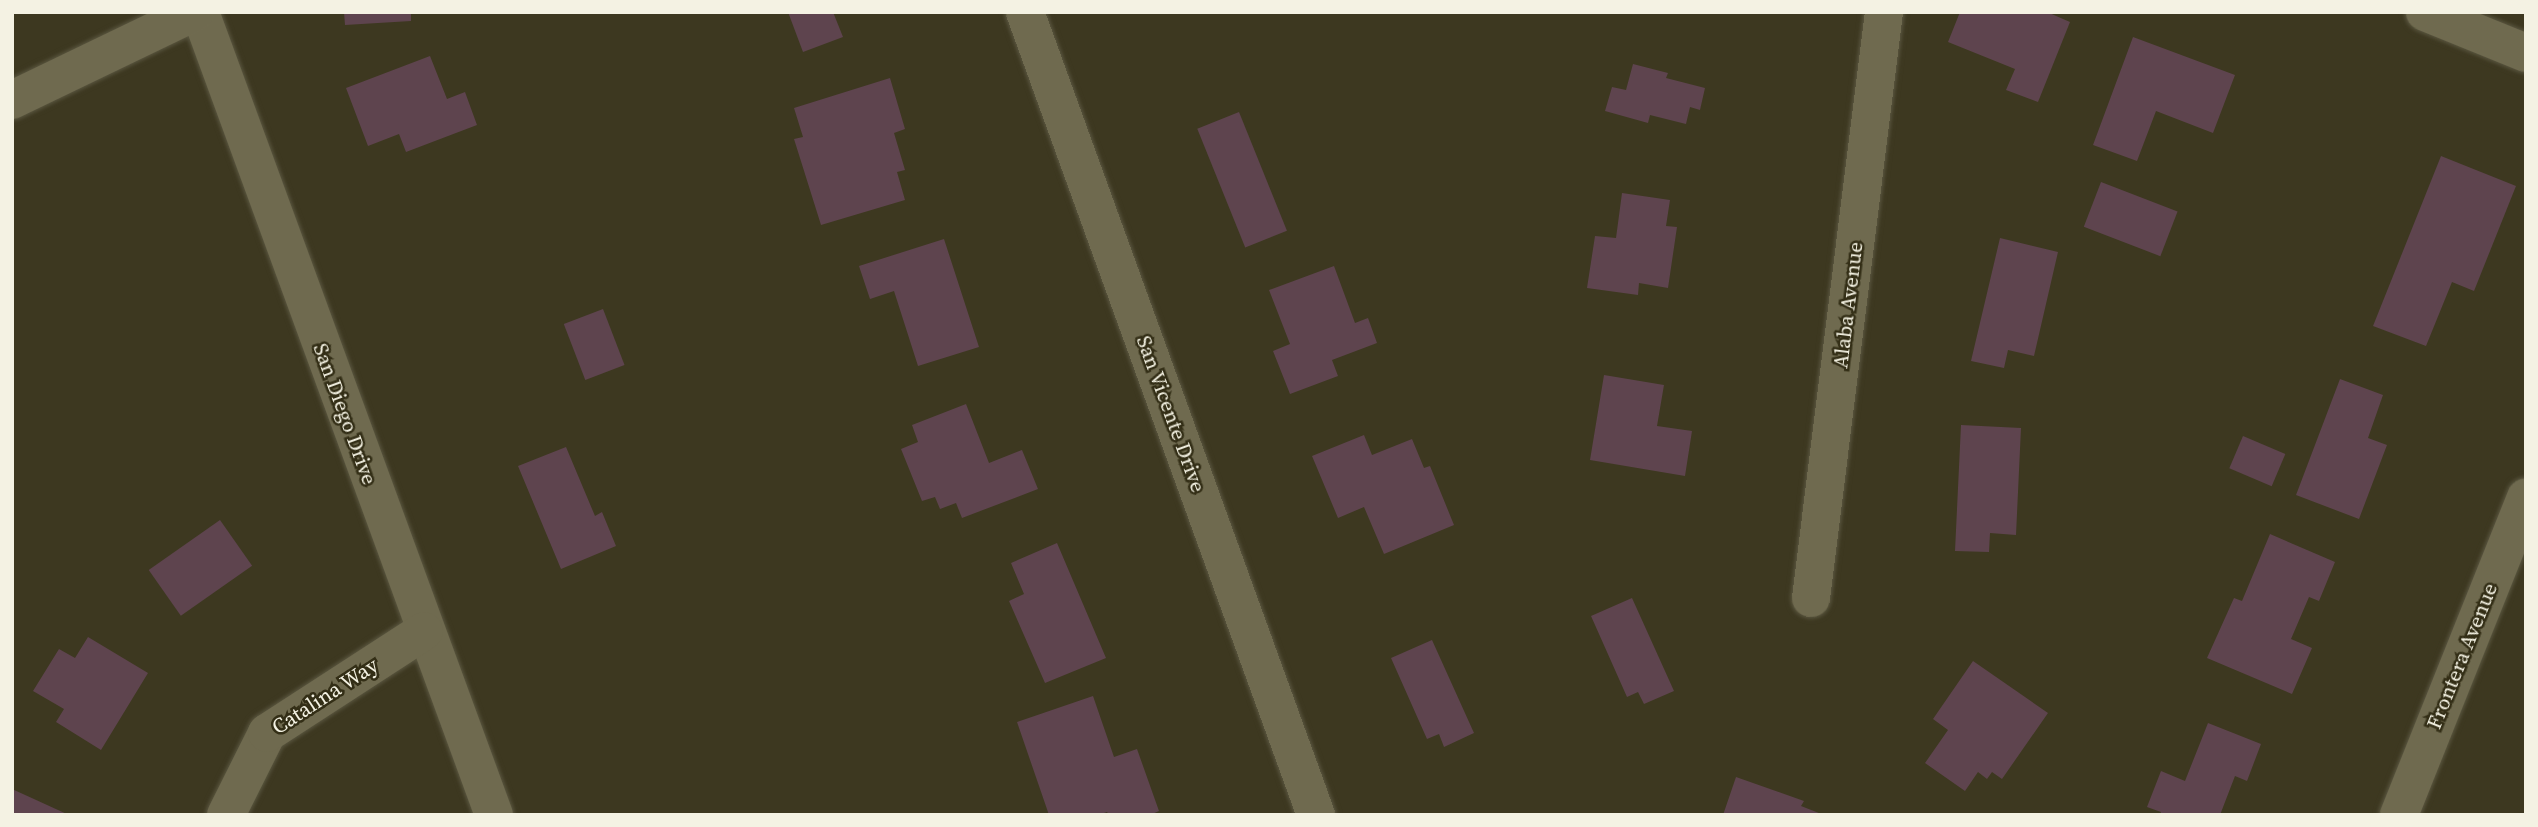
<!DOCTYPE html>
<style>
body{margin:0}
#map{position:relative;width:2538px;height:827px;overflow:hidden;background:#3d3820;font-family:"Source Serif 4",serif}
div>[style]{position:absolute}
.building>*{inset:0;background:#5e444e;transform-origin:0 0}
.roads{filter:drop-shadow(0 0 2px #5a5640) drop-shadow(0 0 2px #5a5640)}
.minor>*{height:38px;margin:-19px;padding:0 19px;transform-origin:19px;border-radius:19px;background:#6f6a4f}
span{translate:-50% -50%;white-space:nowrap;text-align:center;line-height:1.15;-webkit-text-stroke:5px #332e16;paint-order:stroke}
.street-label{font-size:21px;color:#f4f2e3}
.frame{position:absolute;inset:0;border:14px solid #f4f2e3;pointer-events:none}
</style>
<div id="map">
<div class="building">
<i style="clip-path:polygon(344px 12px,411px 12px,411px 21px,345px 25px)"></i>
<i style="clip-path:polygon(788px 12px,833px 12px,843px 37px,803px 52px)"></i>
<i style="clip-path:polygon(1960px 12px,2047px 12px,2070px 22px,2038px 102px,2006px 90px,2015px 69px,1948px 42px)"></i>
<i style="clip-path:polygon(2133px 37px,2235px 75px,2213px 133px,2156px 111px,2137px 161px,2093px 145px)"></i>
<i style="clip-path:polygon(430px 56px,447px 99px,465px 92px,477px 125px,406px 152px,399px 134px,368px 146px,346px 88px)"></i>
<i style="clip-path:polygon(1633px 64px,1668px 73px,1666px 78px,1705px 88px,1700px 110px,1690px 107px,1686px 124px,1650px 115px,1648px 123px,1605px 111px,1612px 87px,1626px 90px)"></i>
<i style="clip-path:polygon(890px 78px,905px 129px,894px 133px,905px 170px,897px 172px,905px 200px,821px 225px,794px 139px,803px 137px,794px 108px)"></i>
<i style="left:1239px;top:112px;width:128px;height:45px;rotate:68deg"></i>
<i style="clip-path:polygon(2441px 156px,2516px 186px,2474px 291px,2452px 282px,2426px 346px,2373px 326px)"></i>
<i style="left:2101px;top:182px;width:82px;height:48px;rotate:21deg"></i>
<i style="clip-path:polygon(1622px 193px,1670px 200px,1666px 226px,1677px 227px,1668px 288px,1639px 283px,1638px 295px,1587px 288px,1595px 236px,1616px 238px)"></i>
<i style="clip-path:polygon(2000px 238px,2058px 252px,2034px 356px,2008px 350px,2004px 368px,1971px 361px)"></i>
<i style="clip-path:polygon(944px 239px,979px 347px,918px 366px,894px 291px,870px 299px,859px 266px)"></i>
<i style="clip-path:polygon(1334px 266px,1355px 323px,1368px 318px,1377px 343px,1332px 360px,1338px 376px,1290px 394px,1273px 351px,1290px 344px,1269px 290px)"></i>
<i style="left:603px;top:309px;width:60px;height:42px;rotate:69deg"></i>
<i style="clip-path:polygon(1604px 375px,1664px 385px,1657px 426px,1692px 431px,1685px 476px,1590px 460px)"></i>
<i style="clip-path:polygon(2340px 379px,2383px 395px,2368px 438px,2387px 445px,2359px 519px,2296px 495px)"></i>
<i style="clip-path:polygon(966px 404px,989px 463px,1022px 450px,1038px 489px,962px 518px,956px 503px,940px 509px,935px 497px,922px 501px,901px 449px,918px 442px,912px 425px)"></i>
<i style="clip-path:polygon(1961px 425px,2021px 428px,2016px 535px,1990px 533px,1989px 552px,1955px 551px)"></i>
<i style="clip-path:polygon(1364px 435px,1372px 455px,1412px 439px,1424px 468px,1430px 466px,1454px 525px,1384px 554px,1364px 507px,1338px 518px,1312px 456px)"></i>
<i style="left:2243px;top:436px;width:46px;height:35px;rotate:23deg"></i>
<i style="clip-path:polygon(566px 447px,595px 516px,602px 512px,616px 546px,561px 569px,518px 466px)"></i>
<i style="left:220px;top:520px;width:56px;height:87px;rotate:55deg"></i>
<i style="clip-path:polygon(2270px 534px,2335px 562px,2319px 601px,2309px 597px,2291px 639px,2312px 648px,2292px 694px,2207px 658px,2234px 598px,2242px 601px)"></i>
<i style="clip-path:polygon(1057px 543px,1106px 658px,1045px 683px,1009px 601px,1024px 594px,1011px 563px)"></i>
<i style="clip-path:polygon(1632px 598px,1674px 691px,1644px 704px,1638px 692px,1627px 697px,1591px 616px)"></i>
<i style="clip-path:polygon(88px 637px,148px 673px,101px 750px,56px 722px,64px 709px,33px 691px,59px 649px,75px 658px)"></i>
<i style="clip-path:polygon(1432px 640px,1474px 733px,1444px 747px,1439px 734px,1427px 739px,1391px 658px)"></i>
<i style="clip-path:polygon(1973px 661px,2048px 713px,2002px 779px,1992px 772px,1987px 779px,1978px 772px,1965px 791px,1925px 763px,1948px 730px,1933px 719px)"></i>
<i style="clip-path:polygon(1093px 696px,1114px 757px,1137px 749px,1159px 811px,1150px 815px,1109px 815px,1107px 812px,1098px 815px,1049px 815px,1017px 722px)"></i>
<i style="clip-path:polygon(2208px 723px,2261px 744px,2247px 781px,2235px 776px,2220px 815px,2160px 815px,2161px 812px,2147px 807px,2161px 771px,2185px 781px)"></i>
<i style="clip-path:polygon(1736px 777px,1804px 801px,1801px 806px,1824px 815px,1723px 815px)"></i>
<i style="clip-path:polygon(12px 789px,69px 815px,12px 815px)"></i>
</div>
<div class="roads">
<div class="minor">
<i style="left:200px;top:12px;width:855px;rotate:69.89deg"></i>
<i style="left:1025px;top:12px;width:854px;rotate:70.08deg"></i>
<i style="left:2425px;top:12px;width:109px;rotate:22.1deg"></i>
<i style="left:12px;top:100px;width:203px;rotate:-25.7deg"></i>
<i style="left:1811px;top:598px;width:591px;rotate:-82.9deg"></i>
<i style="left:226px;top:815px;width:92px;rotate:-63.4deg"></i>
<i style="left:267px;top:733px;width:187px;rotate:-33deg"></i>
<i style="left:2399px;top:815px;width:342px;rotate:-68.2deg"></i>
</div>
</div>
<div class="street-label">
<span style="left:1848px;top:305px;rotate:-83deg">Alaba Avenue</span>
<span style="left:345px;top:414px;rotate:70deg">San Diego Drive</span>
<span style="left:1171px;top:414px;rotate:70deg">San Vicente Drive</span>
<span style="left:2462px;top:656px;rotate:-68deg">Frontera Avenue</span>
<span style="left:325px;top:696px;rotate:-33deg">Catalina Way</span>
</div>
<div class="frame"></div>
</div>
